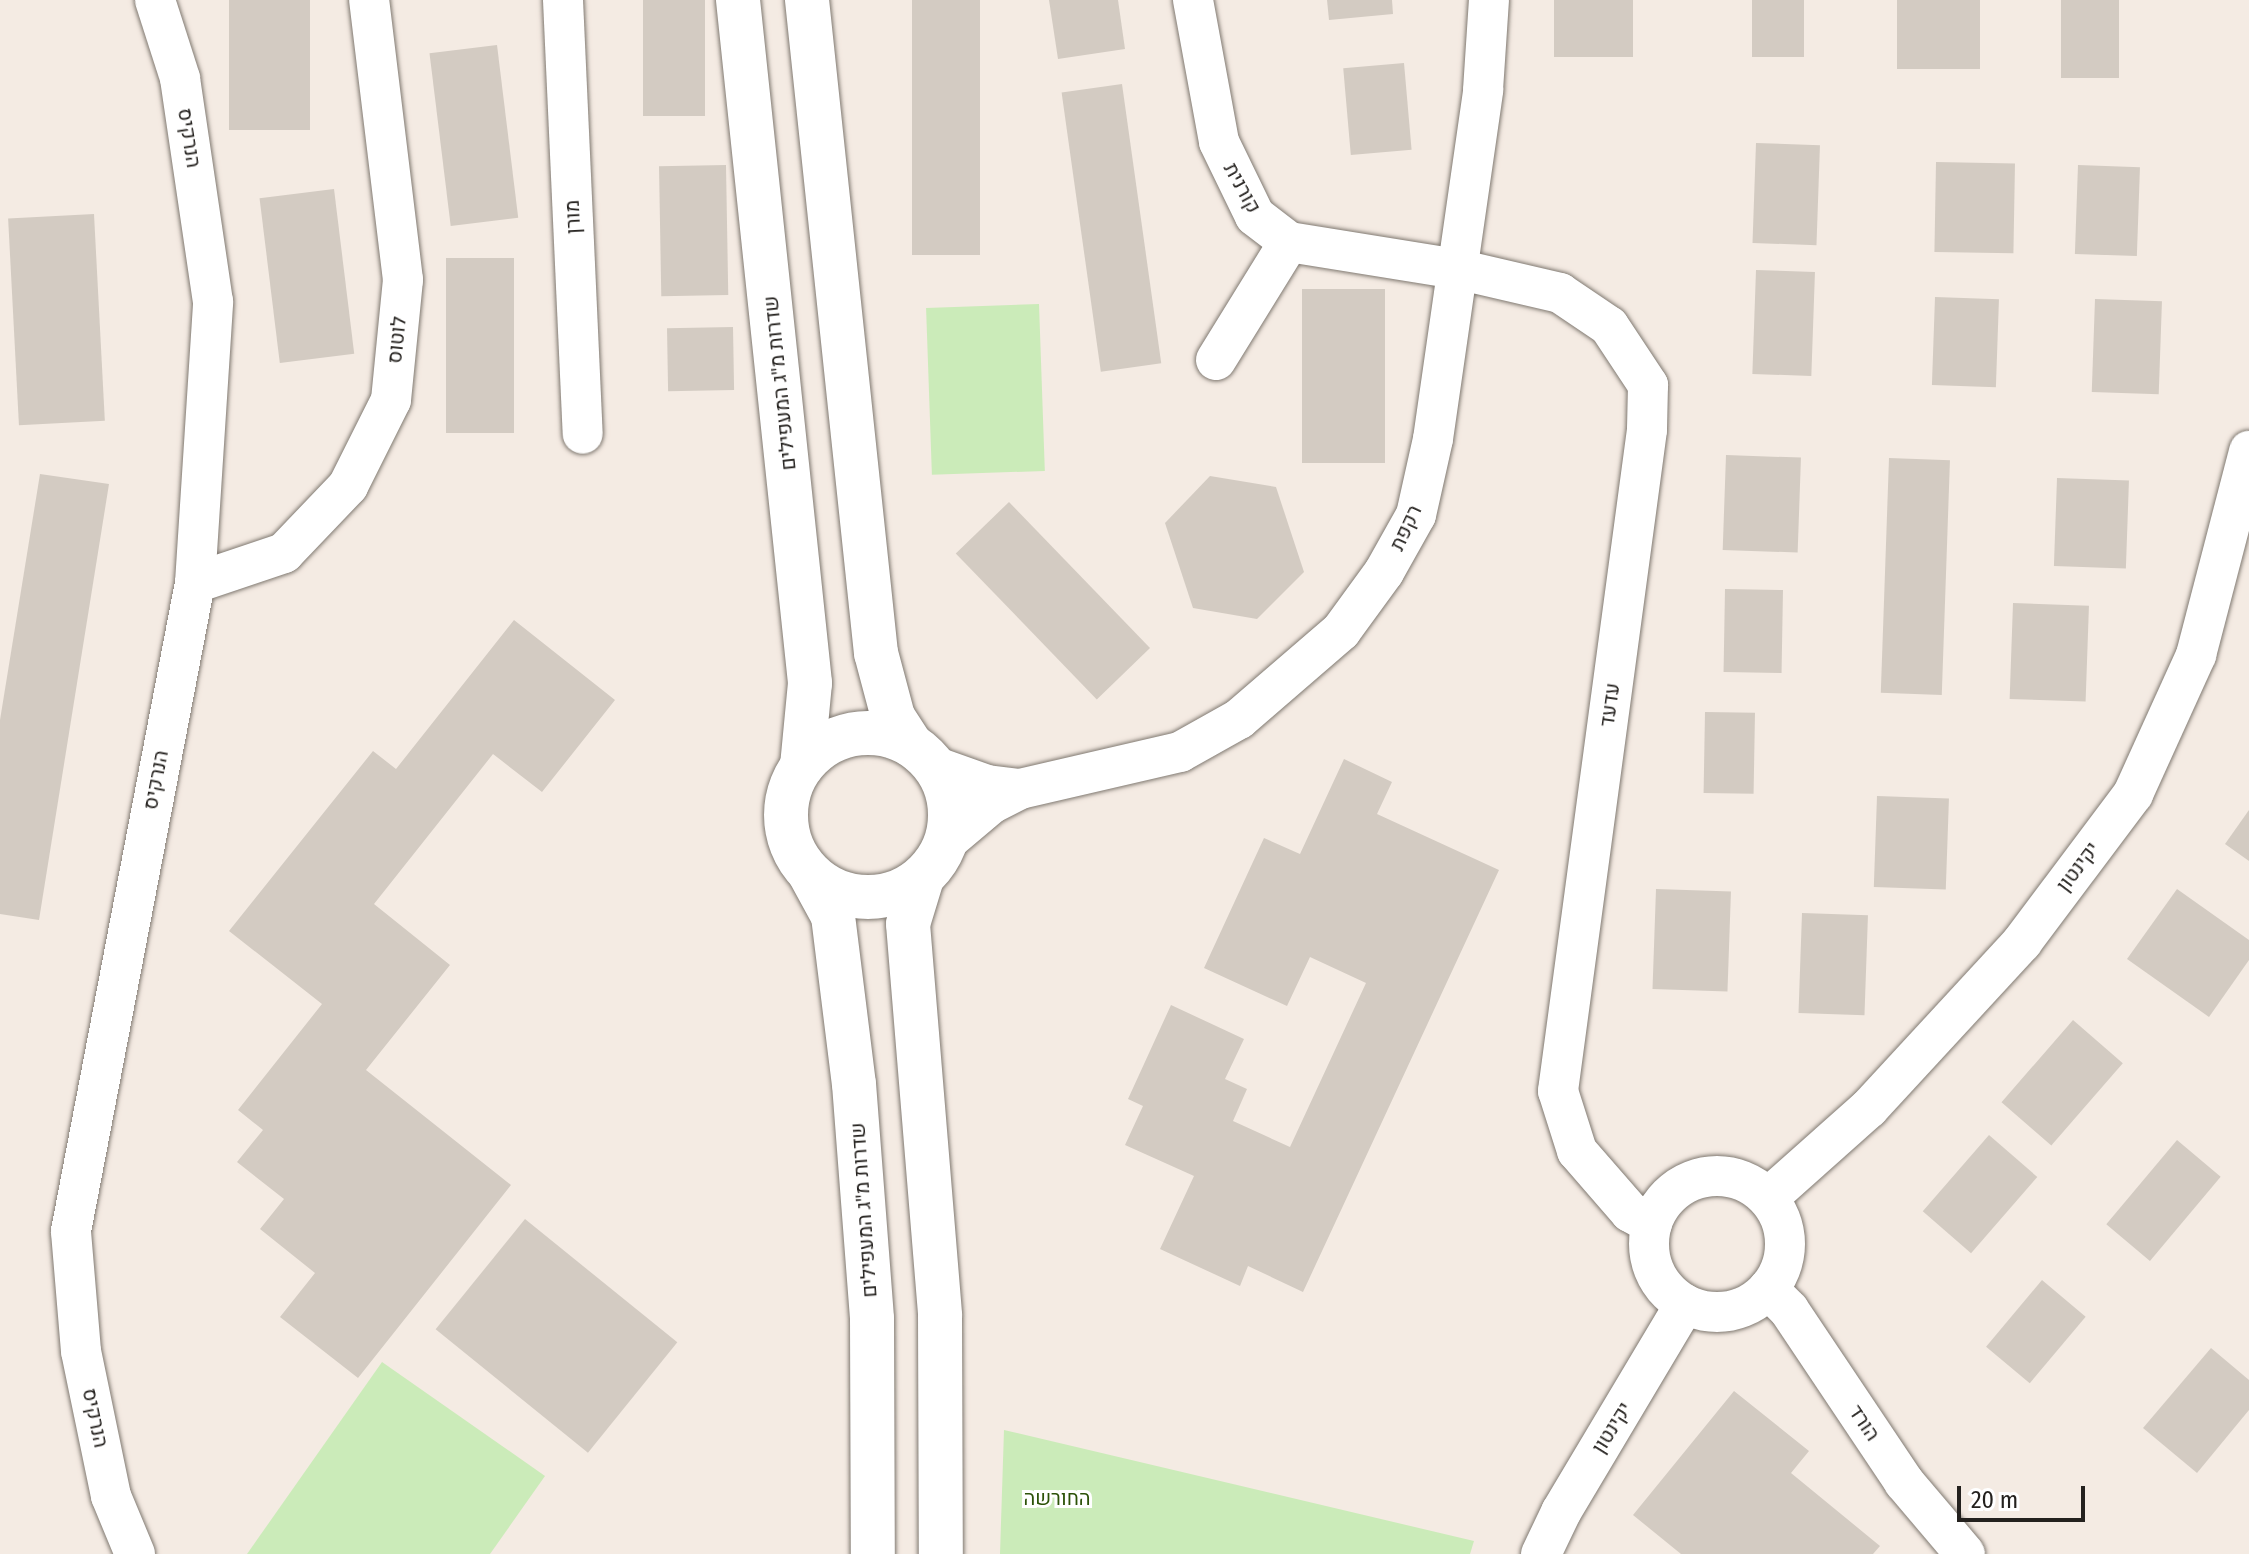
<!DOCTYPE html>
<meta charset="utf-8">
<style>
body{margin:0}
#map{position:relative;width:2249px;height:1554px;overflow:hidden;background:#f4ebe3;font-family:"Fira Sans Condensed",Heebo,sans-serif}
div>[style]{position:absolute}
.green>*{inset:0;background:#cbebb9;transform-origin:0 0}
.building>*{inset:0;background:#d3cbc2;transform-origin:0 0}
.roads{filter:drop-shadow(0 0 2px #807971) drop-shadow(0 0 2px #807971)}
.minor>*{height:40px;margin:-20px;padding:0 20px;transform-origin:20px;border-radius:20px;background:#fff}
.minor>.ring{margin:-20px;padding:0;box-sizing:content-box;background:none;border:40px solid #fff;border-radius:50%}
.secondary>*{height:44px;margin:-22px;padding:0 22px;transform-origin:22px;border-radius:22px;background:#fff}
.secondary>.ring{margin:-22px;padding:0;box-sizing:content-box;background:none;border:44px solid #fff;border-radius:50%}
span{translate:-50% -50%;white-space:nowrap;text-align:center;line-height:1.15;-webkit-text-stroke:6px #fff;paint-order:stroke}
.street-label{font-size:20px;color:#24211e}
.park-label{font-size:20px;color:#2c5208}
.scale{position:absolute;left:1957px;top:1486px;width:128px;height:36px;box-sizing:border-box;border:4px solid #24211e;border-top:0;padding-left:10px;font-size:24px;line-height:28px;white-space:nowrap;color:#24211e;-webkit-text-stroke:6px #fff;paint-order:stroke}
</style>
<div id="map">
<div class="green">
<i style="left:1039px;top:304px;width:167px;height:113px;rotate:88deg"></i>
<i style="clip-path:polygon(382px 1362px,545px 1476px,490px 1554px,247px 1554px)"></i>
<i style="clip-path:polygon(1004px 1430px,1474px 1541px,1470px 1554px,1000px 1554px)"></i>
</div>
<div class="building">
<i style="left:229px;top:0;width:81px;height:130px"></i>
<i style="left:643px;top:0;width:62px;height:116px"></i>
<i style="left:912px;top:0;width:68px;height:255px"></i>
<i style="clip-path:polygon(1049px 0,1118px 0,1125px 49px,1058px 59px)"></i>
<i style="clip-path:polygon(1327px 0,1392px 0,1393px 14px,1329px 20px)"></i>
<i style="left:1554px;top:0;width:79px;height:57px"></i>
<i style="left:1752px;top:0;width:52px;height:57px"></i>
<i style="left:1897px;top:0;width:83px;height:69px"></i>
<i style="left:2061px;top:0;width:58px;height:78px"></i>
<i style="left:497px;top:45px;width:174px;height:68px;rotate:83deg"></i>
<i style="left:1404px;top:63px;width:87px;height:61px;rotate:85deg"></i>
<i style="left:1122px;top:84px;width:282px;height:61px;rotate:82deg"></i>
<i style="left:1756px;top:143px;width:64px;height:100px;rotate:2deg"></i>
<i style="left:1936px;top:162px;width:79px;height:90px;rotate:1deg"></i>
<i style="left:726px;top:165px;width:130px;height:67px;rotate:89deg"></i>
<i style="left:2078px;top:165px;width:62px;height:89px;rotate:2deg"></i>
<i style="left:334px;top:189px;width:166px;height:75px;rotate:83deg"></i>
<i style="left:94px;top:214px;width:207px;height:86px;rotate:87deg"></i>
<i style="left:446px;top:258px;width:68px;height:175px"></i>
<i style="left:1756px;top:270px;width:59px;height:104px;rotate:2deg"></i>
<i style="left:1302px;top:289px;width:83px;height:174px"></i>
<i style="left:1935px;top:297px;width:64px;height:88px;rotate:2deg"></i>
<i style="left:2095px;top:299px;width:67px;height:93px;rotate:2deg"></i>
<i style="left:733px;top:327px;width:63px;height:66px;rotate:89deg"></i>
<i style="left:1726px;top:455px;width:75px;height:95px;rotate:2deg"></i>
<i style="left:1889px;top:458px;width:61px;height:235px;rotate:2deg"></i>
<i style="clip-path:polygon(40px 474px,109px 484px,39px 920px,0 914px,0 720px)"></i>
<i style="clip-path:polygon(1210px 476px,1276px 487px,1304px 572px,1257px 619px,1193px 608px,1165px 523px)"></i>
<i style="left:2057px;top:478px;width:72px;height:88px;rotate:2deg"></i>
<i style="left:1009px;top:502px;width:203px;height:74px;rotate:46deg"></i>
<i style="left:1725px;top:589px;width:58px;height:83px;rotate:1deg"></i>
<i style="left:2013px;top:603px;width:76px;height:96px;rotate:2deg"></i>
<i style="clip-path:polygon(514px 620px,615px 700px,542px 792px,493px 754px,374px 904px,450px 965px,366px 1070px,511px 1185px,358px 1378px,280px 1317px,315px 1273px,260px 1229px,284px 1199px,237px 1162px,263px 1130px,238px 1110px,322px 1004px,229px 931px,373px 751px,396px 769px)"></i>
<i style="left:1705px;top:712px;width:50px;height:81px;rotate:1deg"></i>
<i style="clip-path:polygon(1344px 759px,1392px 782px,1377px 814px,1499px 870px,1303px 1292px,1248px 1266px,1240px 1286px,1160px 1249px,1194px 1176px,1125px 1145px,1143px 1106px,1128px 1099px,1171px 1005px,1244px 1039px,1225px 1079px,1247px 1089px,1233px 1121px,1290px 1147px,1366px 983px,1310px 957px,1287px 1006px,1204px 968px,1264px 838px,1300px 854px)"></i>
<i style="left:1877px;top:796px;width:72px;height:91px;rotate:2deg"></i>
<i style="clip-path:polygon(2249px 810px,2249px 861px,2225px 844px)"></i>
<i style="left:1656px;top:889px;width:75px;height:100px;rotate:2deg"></i>
<i style="clip-path:polygon(2177px 889px,2249px 940px,2249px 960px,2209px 1017px,2127px 959px)"></i>
<i style="left:1802px;top:913px;width:66px;height:100px;rotate:2deg"></i>
<i style="left:2073px;top:1020px;width:66px;height:109px;rotate:41deg"></i>
<i style="left:1989px;top:1135px;width:64px;height:101px;rotate:41deg"></i>
<i style="left:2177px;top:1140px;width:57px;height:110px;rotate:40deg"></i>
<i style="left:525px;top:1219px;width:196px;height:142px;rotate:39deg"></i>
<i style="left:2042px;top:1280px;width:57px;height:87px;rotate:40deg"></i>
<i style="clip-path:polygon(2211px 1348px,2249px 1380px,2249px 1410px,2197px 1473px,2143px 1428px)"></i>
<i style="clip-path:polygon(1734px 1391px,1809px 1451px,1791px 1473px,1880px 1546px,1873px 1554px,1681px 1554px,1633px 1515px)"></i>
</div>
<div class="roads">
<div class="minor">
<i style="left:563px;top:0;width:434px;rotate:87.4deg"></i>
<i style="left:1193px;top:0;width:144px;rotate:79.6deg"></i>
<i style="left:1219px;top:142px;width:82px;rotate:64.1deg"></i>
<i style="left:1255px;top:216px;width:43px;rotate:37.4deg"></i>
<i style="left:1289px;top:242px;width:170px;rotate:9.1deg"></i>
<i style="left:1457px;top:269px;width:106px;rotate:13.1deg"></i>
<i style="left:1560px;top:293px;width:59px;rotate:34deg"></i>
<i style="left:1609px;top:326px;width:71px;rotate:56.5deg"></i>
<i style="left:1648px;top:385px;width:45px;rotate:91.3deg"></i>
<i style="left:1647px;top:430px;width:667px;rotate:97.67deg"></i>
<i style="left:1558px;top:1091px;width:63px;rotate:72.4deg"></i>
<i style="left:1577px;top:1151px;width:81px;rotate:49deg"></i>
<i style="left:1630px;top:1212px;width:25px;rotate:29deg"></i>
<i style="left:1216px;top:360px;width:139px;rotate:-58.3deg"></i>
<i style="left:195px;top:583px;width:94px;rotate:-18.6deg"></i>
<i style="left:284px;top:553px;width:93px;rotate:-46.3deg"></i>
<i style="left:348px;top:486px;width:96px;rotate:-63.4deg"></i>
<i style="left:391px;top:400px;width:121px;rotate:-84.3deg"></i>
<i style="left:403px;top:280px;width:282px;rotate:-96.9deg"></i>
<i style="left:934px;top:766px;width:56px;rotate:19.7deg"></i>
<i style="left:987px;top:785px;width:33px;rotate:7deg"></i>
<i style="left:946px;top:842px;width:59px;rotate:-40.2deg"></i>
<i style="left:991px;top:804px;width:33px;rotate:-27deg"></i>
<i style="left:1020px;top:789px;width:164px;rotate:-13deg"></i>
<i style="left:1180px;top:752px;width:68px;rotate:-29.2deg"></i>
<i style="left:1239px;top:719px;width:135px;rotate:-40.8deg"></i>
<i style="left:1341px;top:631px;width:73px;rotate:-53.9deg"></i>
<i style="left:1384px;top:572px;width:65px;rotate:-60.7deg"></i>
<i style="left:1416px;top:515px;width:78px;rotate:-77.4deg"></i>
<i style="left:1433px;top:439px;width:353px;rotate:-81.8deg"></i>
<i style="left:1483px;top:90px;width:90px;rotate:-86.2deg"></i>
<i class="ring" style="left:1649px;top:1176px;width:96px;height:96px"></i>
<i style="left:1768px;top:1198px;width:135px;rotate:-41.7deg"></i>
<i style="left:1869px;top:1108px;width:226px;rotate:-47.3deg"></i>
<i style="left:2022px;top:942px;width:185px;rotate:-53.1deg"></i>
<i style="left:2133px;top:794px;width:153px;rotate:-65.6deg"></i>
<i style="left:2196px;top:655px;width:211px;rotate:-75.4deg"></i>
<i style="left:1768px;top:1289px;width:30px;rotate:45deg"></i>
<i style="left:1789px;top:1310px;width:207px;rotate:56.2deg"></i>
<i style="left:1904px;top:1482px;width:94px;rotate:49.7deg"></i>
<i style="left:135px;top:1554px;width:63px;rotate:-112.5deg"></i>
<i style="left:111px;top:1496px;width:148px;rotate:-101.7deg"></i>
<i style="left:81px;top:1351px;width:120px;rotate:-94.8deg"></i>
<i style="left:71px;top:1231px;width:660px;rotate:-79.17deg"></i>
<i style="left:195px;top:583px;width:282px;rotate:-86.3deg"></i>
<i style="left:213px;top:302px;width:226px;rotate:-98.4deg"></i>
<i style="left:180px;top:78px;width:82px;rotate:-107.8deg"></i>
<i style="left:1541px;top:1554px;width:47px;rotate:-64.5deg"></i>
<i style="left:1561px;top:1512px;width:242px;rotate:-59.2deg"></i>
</div>
<div class="secondary">
<i style="left:738px;top:0;width:687px;rotate:83.98deg"></i>
<i style="left:810px;top:683px;width:83px;rotate:95.5deg"></i>
<i style="left:807px;top:0;width:657px;rotate:83.97deg"></i>
<i style="left:876px;top:653px;width:66px;rotate:75.1deg"></i>
<i style="left:893px;top:717px;width:33px;rotate:57deg"></i>
<i class="ring" style="left:786px;top:733px;width:120px;height:120px"></i>
<i style="left:810px;top:874px;width:48px;rotate:61.3deg"></i>
<i style="left:833px;top:916px;width:169px;rotate:82.9deg"></i>
<i style="left:854px;top:1084px;width:236px;rotate:85.6deg"></i>
<i style="left:872px;top:1319px;width:235px;rotate:89.8deg"></i>
<i style="left:922px;top:878px;width:48px;rotate:106.9deg"></i>
<i style="left:908px;top:924px;width:393px;rotate:85.3deg"></i>
<i style="left:940px;top:1316px;width:238px;rotate:89.8deg"></i>
</div>
</div>
<div class="street-label">
<span style="left:189px;top:138px;rotate:81deg">הנרקיס</span>
<span style="left:1242px;top:188px;rotate:61deg">קורנית</span>
<span style="left:573px;top:217px;rotate:-93deg">מורן</span>
<span style="left:397px;top:340px;rotate:-84deg">לוטוס</span>
<span style="left:780px;top:383px;rotate:-96deg">שדרות מ"ג המעפילים</span>
<span style="left:1406px;top:528px;rotate:-65deg">רקפת</span>
<span style="left:1610px;top:705px;rotate:-82deg">עדעד</span>
<span style="left:156px;top:780px;rotate:-79deg">הנרקיס</span>
<span style="left:2078px;top:867px;rotate:-53deg">יקינטון</span>
<span style="left:864px;top:1210px;rotate:-94deg">שדרות מ"ג המעפילים</span>
<span style="left:95px;top:1418px;rotate:78deg">הנרקיס</span>
<span style="left:1864px;top:1423px;rotate:56deg">הורד</span>
<span style="left:1612px;top:1428px;rotate:-58deg">יקינטון</span>
</div>
<div class="park-label">
<span style="left:1057px;top:1498px">החורשה</span>
</div>
<div class="scale">20 m</div>
</div>
